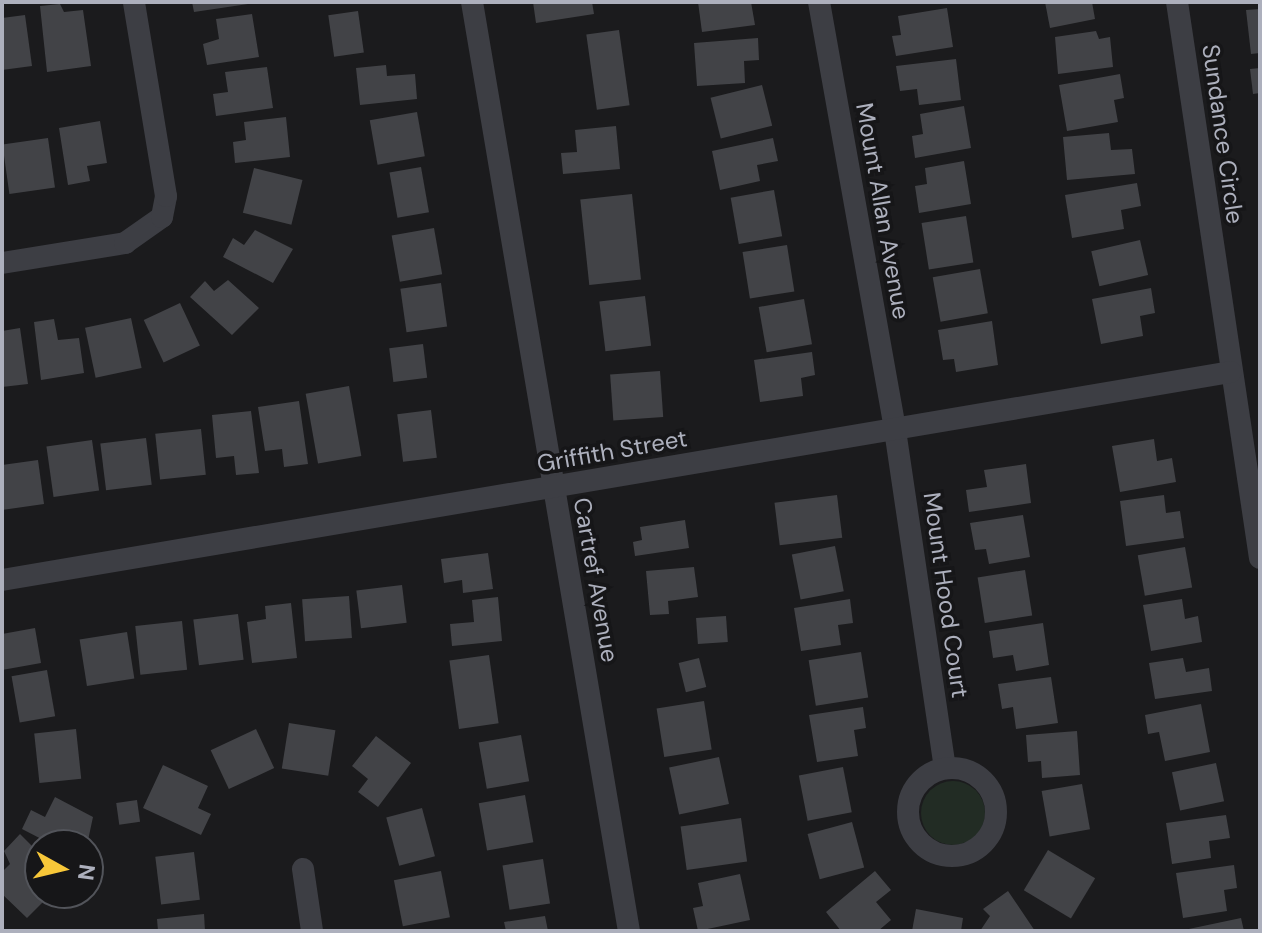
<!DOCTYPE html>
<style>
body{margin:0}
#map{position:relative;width:1262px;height:933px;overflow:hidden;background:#1b1b1d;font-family:"DM Sans",sans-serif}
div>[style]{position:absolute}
.green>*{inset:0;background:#222c24}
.round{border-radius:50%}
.building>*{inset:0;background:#424347;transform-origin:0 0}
.minor>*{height:22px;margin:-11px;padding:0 11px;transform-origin:11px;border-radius:11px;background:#3d3e44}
.minor>.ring{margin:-11px;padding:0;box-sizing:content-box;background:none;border:22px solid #3d3e44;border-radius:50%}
span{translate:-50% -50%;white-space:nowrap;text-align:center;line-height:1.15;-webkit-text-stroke:7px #161618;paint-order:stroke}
.street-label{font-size:24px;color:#adb0bd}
.frame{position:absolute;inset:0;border:4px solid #adb0bd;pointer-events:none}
.north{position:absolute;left:24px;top:829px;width:80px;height:80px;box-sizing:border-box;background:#161618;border:2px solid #52545a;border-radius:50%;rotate:98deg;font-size:22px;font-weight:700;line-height:32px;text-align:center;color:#adb0bd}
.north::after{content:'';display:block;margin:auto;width:28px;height:36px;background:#f7c739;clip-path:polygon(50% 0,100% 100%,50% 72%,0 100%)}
</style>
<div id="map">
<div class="green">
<i class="round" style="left:921px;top:781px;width:64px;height:64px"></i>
</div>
<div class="building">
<i style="clip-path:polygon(192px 2px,247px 2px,248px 4px,194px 12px)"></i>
<i style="clip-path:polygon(533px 2px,592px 2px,594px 14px,536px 23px)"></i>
<i style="clip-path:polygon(698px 2px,751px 2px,755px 25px,702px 32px)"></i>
<i style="clip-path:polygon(1045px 2px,1092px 2px,1095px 19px,1050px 28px)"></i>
<i style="clip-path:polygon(60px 4px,64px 12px,83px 10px,91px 66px,47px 72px,40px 6px)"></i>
<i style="clip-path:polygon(947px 8px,953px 47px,896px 56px,892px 36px,901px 35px,898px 16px)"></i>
<i style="clip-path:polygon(1260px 9px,1260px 53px,1251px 54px,1246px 10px)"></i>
<i style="left:358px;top:11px;width:42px;height:30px;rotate:82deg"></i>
<i style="clip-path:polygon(252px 14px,259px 57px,207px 65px,203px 44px,219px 39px,216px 19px)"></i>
<i style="clip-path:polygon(25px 15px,32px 66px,2px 70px,2px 18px)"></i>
<i style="left:619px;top:30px;width:76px;height:33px;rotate:82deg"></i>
<i style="clip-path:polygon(1096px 31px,1099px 39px,1110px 37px,1113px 67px,1058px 74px,1055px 37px)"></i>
<i style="clip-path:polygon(758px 38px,759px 60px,744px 61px,745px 83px,697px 86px,694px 43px)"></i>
<i style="clip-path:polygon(956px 59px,961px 100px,919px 105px,917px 89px,900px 91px,896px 66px)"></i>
<i style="clip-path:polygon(386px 65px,387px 76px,415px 74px,417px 99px,360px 105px,356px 68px)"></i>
<i style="clip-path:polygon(267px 67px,273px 108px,216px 116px,213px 94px,228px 92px,225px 72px)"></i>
<i style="clip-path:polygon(1260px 68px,1260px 93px,1253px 94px,1250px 69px)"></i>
<i style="clip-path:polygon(1120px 74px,1124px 98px,1114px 100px,1118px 122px,1067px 131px,1059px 85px)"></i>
<i style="left:762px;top:85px;width:42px;height:53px;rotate:76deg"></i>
<i style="clip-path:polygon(964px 106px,971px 148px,915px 158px,912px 136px,923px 134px,920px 114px)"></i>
<i style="left:417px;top:112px;width:45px;height:48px;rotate:80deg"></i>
<i style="clip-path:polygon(286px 117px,290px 157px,235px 163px,233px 142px,246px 140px,244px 122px)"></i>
<i style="clip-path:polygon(100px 121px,107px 163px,87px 166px,90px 181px,68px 185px,59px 128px)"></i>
<i style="clip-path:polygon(616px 126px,620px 169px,563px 174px,561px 153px,577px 152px,575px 130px)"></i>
<i style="clip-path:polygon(1109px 133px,1111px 150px,1132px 149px,1135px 174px,1067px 180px,1063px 137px)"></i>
<i style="left:48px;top:138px;width:50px;height:46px;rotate:82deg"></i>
<i style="clip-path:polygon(773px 138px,778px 161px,757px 165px,760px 181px,720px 190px,712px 151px)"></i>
<i style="clip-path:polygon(964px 161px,971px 204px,919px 213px,915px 186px,927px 184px,925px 168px)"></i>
<i style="left:421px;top:167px;width:46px;height:32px;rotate:80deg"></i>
<i style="left:254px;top:168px;width:50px;height:46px;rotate:14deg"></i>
<i style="clip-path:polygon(1137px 183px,1141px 206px,1121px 210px,1124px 229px,1072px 238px,1065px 195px)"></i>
<i style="left:774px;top:190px;width:47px;height:44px;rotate:80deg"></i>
<i style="left:632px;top:194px;width:86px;height:52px;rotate:84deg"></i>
<i style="left:966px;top:216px;width:47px;height:45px;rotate:81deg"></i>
<i style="left:434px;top:228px;width:47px;height:43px;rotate:80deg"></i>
<i style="clip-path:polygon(255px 230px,293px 249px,273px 283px,223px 257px,233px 238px,244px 245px)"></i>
<i style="left:1140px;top:240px;width:36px;height:50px;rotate:77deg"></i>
<i style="left:787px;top:245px;width:47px;height:45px;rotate:81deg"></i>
<i style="left:980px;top:269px;width:45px;height:48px;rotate:80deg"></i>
<i style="clip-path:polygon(228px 280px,259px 308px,232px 335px,190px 297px,205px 281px,214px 291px)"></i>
<i style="left:441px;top:283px;width:44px;height:41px;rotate:82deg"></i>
<i style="clip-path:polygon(1151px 288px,1155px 313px,1140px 316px,1143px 336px,1101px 344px,1092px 299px)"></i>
<i style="left:645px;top:296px;width:50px;height:46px;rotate:83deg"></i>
<i style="left:804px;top:299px;width:46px;height:46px;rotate:80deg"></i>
<i style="left:180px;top:303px;width:47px;height:40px;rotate:65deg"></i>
<i style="left:131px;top:318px;width:51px;height:47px;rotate:78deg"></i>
<i style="clip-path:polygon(54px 319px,58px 340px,79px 338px,84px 373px,41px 380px,34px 322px)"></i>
<i style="clip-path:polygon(992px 321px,998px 365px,956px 372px,954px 359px,943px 360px,938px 330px)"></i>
<i style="clip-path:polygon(20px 328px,28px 384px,2px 387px,2px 331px)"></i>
<i style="left:423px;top:344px;width:34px;height:34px;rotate:83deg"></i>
<i style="clip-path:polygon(812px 352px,815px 375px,801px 378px,803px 396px,760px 402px,754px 360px)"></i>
<i style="left:660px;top:371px;width:46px;height:50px;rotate:86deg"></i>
<i style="left:349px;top:386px;width:71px;height:44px;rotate:80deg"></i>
<i style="clip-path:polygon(299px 401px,308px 464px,284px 467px,282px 449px,265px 451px,258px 407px)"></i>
<i style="left:431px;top:410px;width:48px;height:34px;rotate:83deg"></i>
<i style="clip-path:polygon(251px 411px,259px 473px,236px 475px,234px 456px,216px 458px,212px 415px)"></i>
<i style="left:201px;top:429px;width:46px;height:46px;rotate:84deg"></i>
<i style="left:146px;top:438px;width:47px;height:46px;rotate:83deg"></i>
<i style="clip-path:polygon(1154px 439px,1157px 461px,1172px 458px,1176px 482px,1120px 492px,1112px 446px)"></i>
<i style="left:92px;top:440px;width:51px;height:46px;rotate:82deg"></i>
<i style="clip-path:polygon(38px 460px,44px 504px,2px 510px,2px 465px)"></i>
<i style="clip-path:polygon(1026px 464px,1031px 503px,969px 512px,966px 490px,987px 487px,984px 470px)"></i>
<i style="left:837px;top:495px;width:43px;height:63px;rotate:83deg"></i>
<i style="clip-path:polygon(1164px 495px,1166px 513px,1180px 511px,1184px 538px,1126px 546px,1120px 501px)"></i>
<i style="clip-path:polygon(1023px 515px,1030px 557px,989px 564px,986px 549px,975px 550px,970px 523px)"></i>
<i style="clip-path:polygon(685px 520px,689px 548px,635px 556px,633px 542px,642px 540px,640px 527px)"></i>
<i style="left:835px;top:546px;width:46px;height:44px;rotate:79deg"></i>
<i style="left:1185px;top:547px;width:41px;height:48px;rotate:80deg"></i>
<i style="clip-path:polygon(488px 553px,493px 589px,463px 593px,462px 580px,444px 583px,441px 559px)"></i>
<i style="clip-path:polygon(694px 567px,698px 597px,668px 601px,669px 614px,650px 615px,646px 571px)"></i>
<i style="left:1025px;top:570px;width:46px;height:48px;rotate:81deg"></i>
<i style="left:402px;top:585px;width:38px;height:46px;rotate:83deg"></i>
<i style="left:349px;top:596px;width:42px;height:47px;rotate:86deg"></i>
<i style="clip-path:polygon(498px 597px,502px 641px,452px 646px,450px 624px,474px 622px,472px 600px)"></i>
<i style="clip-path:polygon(850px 599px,853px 623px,838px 625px,841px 645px,801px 651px,794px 608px)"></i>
<i style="clip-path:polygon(1182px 599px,1185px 619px,1198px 616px,1202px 642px,1151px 651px,1143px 605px)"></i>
<i style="clip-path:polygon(291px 603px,297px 658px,252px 663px,247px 622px,266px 619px,265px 606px)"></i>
<i style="left:238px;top:614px;width:46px;height:45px;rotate:83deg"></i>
<i style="left:726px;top:616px;width:26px;height:30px;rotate:86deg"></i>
<i style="left:182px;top:621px;width:49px;height:47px;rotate:84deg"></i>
<i style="clip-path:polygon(1043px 623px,1049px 665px,1016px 671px,1013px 655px,993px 658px,989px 631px)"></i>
<i style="clip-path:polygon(35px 628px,41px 663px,2px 670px,2px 634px)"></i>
<i style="left:127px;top:632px;width:47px;height:48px;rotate:81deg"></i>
<i style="left:861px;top:652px;width:46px;height:53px;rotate:81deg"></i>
<i style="left:489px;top:655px;width:69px;height:40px;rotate:82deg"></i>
<i style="left:699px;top:658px;width:30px;height:21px;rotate:76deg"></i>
<i style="clip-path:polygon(1183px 658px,1186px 672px,1209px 668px,1212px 691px,1155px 699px,1149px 663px)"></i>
<i style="left:47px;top:670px;width:47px;height:36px;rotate:80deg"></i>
<i style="clip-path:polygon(1051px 677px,1058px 723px,1016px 729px,1013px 707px,1002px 709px,998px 684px)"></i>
<i style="left:704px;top:701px;width:49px;height:48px;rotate:81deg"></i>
<i style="clip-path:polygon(1201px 704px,1210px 752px,1165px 761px,1159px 732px,1148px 734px,1145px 715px)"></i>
<i style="clip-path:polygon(863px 707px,866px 728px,854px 730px,858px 756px,817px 762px,809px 715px)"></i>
<i style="left:289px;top:723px;width:47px;height:46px;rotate:9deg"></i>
<i style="left:76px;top:729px;width:50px;height:42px;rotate:84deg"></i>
<i style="left:256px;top:729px;width:43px;height:50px;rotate:65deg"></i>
<i style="clip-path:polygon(1077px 731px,1080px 775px,1042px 778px,1041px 761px,1028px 762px,1026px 735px)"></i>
<i style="left:521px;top:735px;width:47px;height:43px;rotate:80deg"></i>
<i style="clip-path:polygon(376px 736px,411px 763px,378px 807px,358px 792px,368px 779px,352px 766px)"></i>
<i style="left:719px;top:757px;width:48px;height:51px;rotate:78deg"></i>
<i style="left:1216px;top:763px;width:39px;height:45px;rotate:78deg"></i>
<i style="clip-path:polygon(163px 765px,208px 786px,198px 808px,211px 814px,201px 835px,143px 808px)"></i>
<i style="left:843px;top:767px;width:46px;height:45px;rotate:79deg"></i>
<i style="left:1082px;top:784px;width:46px;height:41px;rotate:80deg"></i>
<i style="left:525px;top:795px;width:48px;height:47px;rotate:80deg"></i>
<i style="clip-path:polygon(55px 797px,93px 817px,87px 845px,53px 845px,22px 829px,31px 810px,45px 817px)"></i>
<i style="left:137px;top:800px;width:22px;height:21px;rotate:82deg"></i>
<i style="left:422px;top:808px;width:50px;height:37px;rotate:75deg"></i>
<i style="clip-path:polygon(1226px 815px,1230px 838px,1209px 841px,1211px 858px,1172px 864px,1166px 823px)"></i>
<i style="left:741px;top:818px;width:44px;height:61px;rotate:82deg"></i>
<i style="left:852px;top:822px;width:47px;height:46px;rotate:75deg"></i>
<i style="clip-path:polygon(20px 834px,40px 854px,40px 893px,52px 893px,27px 918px,2px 894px,2px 872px,10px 864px,4px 851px)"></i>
<i style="left:1048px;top:850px;width:55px;height:47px;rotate:31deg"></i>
<i style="left:194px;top:852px;width:48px;height:39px;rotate:83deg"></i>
<i style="left:543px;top:859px;width:45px;height:41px;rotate:81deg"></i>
<i style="clip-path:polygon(1234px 865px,1237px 888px,1224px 890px,1227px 911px,1183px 918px,1176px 873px)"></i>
<i style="left:441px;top:871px;width:47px;height:48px;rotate:79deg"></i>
<i style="clip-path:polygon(875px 871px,891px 890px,876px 902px,891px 920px,878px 931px,841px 931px,826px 912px)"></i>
<i style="clip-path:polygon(740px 874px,750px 920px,698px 931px,693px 908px,703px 906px,698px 883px)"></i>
<i style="clip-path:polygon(1008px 891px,1035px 931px,980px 931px,990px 916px,983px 909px)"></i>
<i style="clip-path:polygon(916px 909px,963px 918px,961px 931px,912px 931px)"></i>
<i style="clip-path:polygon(204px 914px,205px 931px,158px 931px,157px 919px)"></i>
<i style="clip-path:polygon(545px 916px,548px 931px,506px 931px,504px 922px)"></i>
<i style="clip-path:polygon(1241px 918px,1244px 931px,1184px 931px,1184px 930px)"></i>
</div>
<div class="minor">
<i style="left:472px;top:2px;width:942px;rotate:80.41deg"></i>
<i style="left:819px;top:2px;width:435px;rotate:79.9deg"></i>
<i style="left:895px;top:430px;width:342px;rotate:81.6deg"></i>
<i style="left:1177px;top:2px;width:562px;rotate:81.51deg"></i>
<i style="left:2px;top:263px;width:125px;rotate:-9.2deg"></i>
<i style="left:125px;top:243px;width:45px;rotate:-35.1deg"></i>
<i style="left:162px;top:217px;width:21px;rotate:-79deg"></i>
<i style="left:166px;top:196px;width:197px;rotate:-99.4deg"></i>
<i style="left:2px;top:580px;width:1246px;rotate:-9.61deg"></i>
<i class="ring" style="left:908px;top:768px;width:66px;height:66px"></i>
<i style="left:303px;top:869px;width:63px;rotate:81.7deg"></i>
</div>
<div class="street-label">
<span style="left:1223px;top:134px;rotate:82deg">Sundance Circle</span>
<span style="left:883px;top:211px;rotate:80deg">Mount Allan Avenue</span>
<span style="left:612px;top:451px;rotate:-10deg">Griffith Street</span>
<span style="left:596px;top:580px;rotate:80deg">Cartref Avenue</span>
<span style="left:946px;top:595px;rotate:82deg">Mount Hood Court</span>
</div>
<div class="frame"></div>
<div class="north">N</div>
</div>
